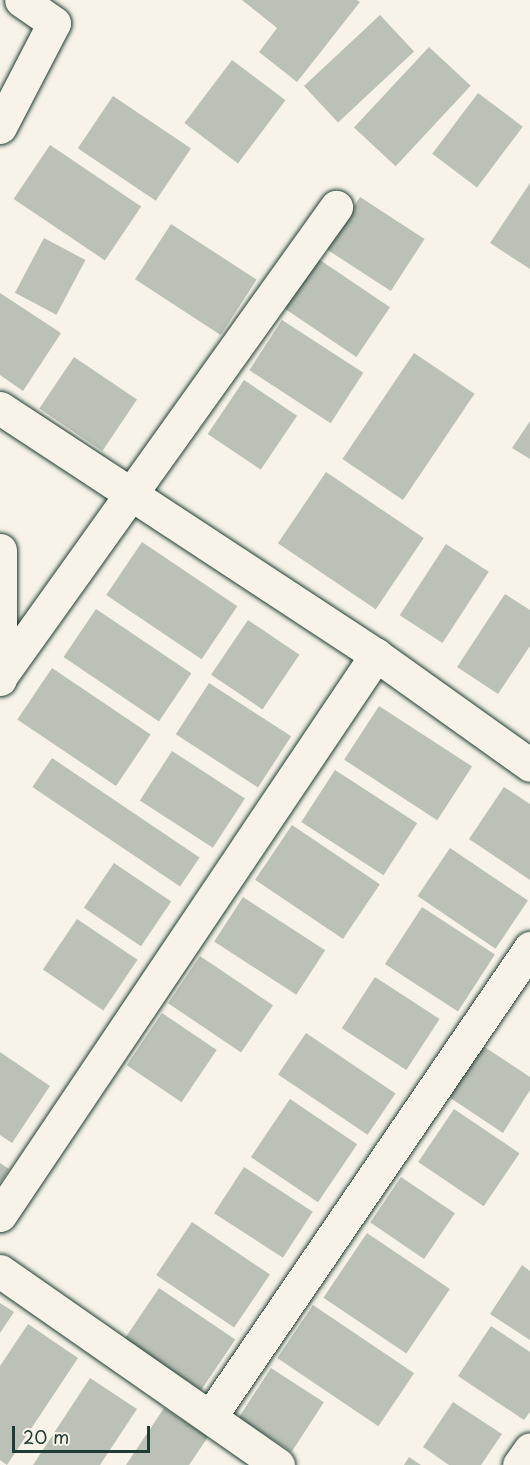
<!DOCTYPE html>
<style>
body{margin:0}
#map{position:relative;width:530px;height:1465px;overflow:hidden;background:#f7f3e8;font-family:"Playpen Sans",sans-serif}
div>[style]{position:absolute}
.building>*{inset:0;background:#bbc1b6;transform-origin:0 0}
.roads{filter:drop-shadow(0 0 2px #1f3d34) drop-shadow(0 0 2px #1f3d34)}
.minor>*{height:33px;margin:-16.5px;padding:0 16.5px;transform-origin:16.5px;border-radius:16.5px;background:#f7f3e8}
span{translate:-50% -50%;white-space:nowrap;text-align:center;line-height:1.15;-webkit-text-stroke:4.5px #f7f3e8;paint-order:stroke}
.scale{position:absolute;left:12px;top:1426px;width:138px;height:27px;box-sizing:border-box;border:3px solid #1f3d34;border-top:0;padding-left:8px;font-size:18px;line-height:21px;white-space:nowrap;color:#1f3d34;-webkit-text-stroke:4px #f7f3e8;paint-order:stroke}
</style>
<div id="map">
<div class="building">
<i style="clip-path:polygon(242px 0,357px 0,360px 2px,297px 82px,259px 52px,277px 28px)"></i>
<i style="left:380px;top:15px;width:50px;height:104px;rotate:47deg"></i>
<i style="left:429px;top:47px;width:57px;height:110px;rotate:43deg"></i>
<i style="left:232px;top:60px;width:67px;height:79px;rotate:37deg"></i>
<i style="left:478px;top:93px;width:56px;height:76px;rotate:37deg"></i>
<i style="left:113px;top:96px;width:94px;height:63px;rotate:34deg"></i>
<i style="left:50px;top:145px;width:110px;height:65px;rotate:34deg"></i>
<i style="clip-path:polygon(530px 183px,530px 269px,490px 243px)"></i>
<i style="left:360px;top:197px;width:77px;height:62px;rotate:33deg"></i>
<i style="left:171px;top:224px;width:102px;height:66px;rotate:33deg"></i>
<i style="left:44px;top:238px;width:47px;height:62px;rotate:28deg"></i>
<i style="left:317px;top:258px;width:88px;height:60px;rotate:34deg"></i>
<i style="clip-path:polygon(0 293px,61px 333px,23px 391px,0 375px)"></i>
<i style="left:282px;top:320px;width:97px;height:60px;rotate:33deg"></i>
<i style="left:414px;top:353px;width:73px;height:128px;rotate:34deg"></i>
<i style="left:74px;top:357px;width:76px;height:62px;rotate:34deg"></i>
<i style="left:244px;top:380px;width:64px;height:65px;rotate:34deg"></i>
<i style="clip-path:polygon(530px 421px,530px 459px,512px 448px)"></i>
<i style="left:326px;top:472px;width:118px;height:86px;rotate:34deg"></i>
<i style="left:142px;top:542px;width:115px;height:64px;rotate:34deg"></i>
<i style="left:446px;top:544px;width:51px;height:85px;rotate:33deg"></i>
<i style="clip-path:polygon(505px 594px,530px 610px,530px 646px,498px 694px,457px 667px)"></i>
<i style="left:96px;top:609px;width:115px;height:58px;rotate:34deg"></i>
<i style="left:248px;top:620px;width:62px;height:66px;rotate:34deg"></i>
<i style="left:52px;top:668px;width:119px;height:62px;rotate:34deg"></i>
<i style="left:209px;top:683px;width:98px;height:61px;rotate:33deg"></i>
<i style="left:379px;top:706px;width:111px;height:64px;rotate:33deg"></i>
<i style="left:172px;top:751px;width:87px;height:59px;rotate:33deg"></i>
<i style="left:52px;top:758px;width:178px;height:35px;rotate:34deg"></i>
<i style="left:335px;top:770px;width:98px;height:62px;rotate:33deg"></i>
<i style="clip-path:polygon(504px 787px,530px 804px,530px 880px,469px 839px)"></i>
<i style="left:292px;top:825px;width:106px;height:66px;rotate:34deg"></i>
<i style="left:450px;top:848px;width:94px;height:58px;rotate:34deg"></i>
<i style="left:114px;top:863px;width:69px;height:54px;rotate:34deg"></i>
<i style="left:243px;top:897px;width:98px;height:53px;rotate:33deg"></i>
<i style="left:422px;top:907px;width:87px;height:68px;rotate:33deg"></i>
<i style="left:77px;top:919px;width:73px;height:61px;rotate:34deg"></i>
<i style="left:200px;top:956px;width:88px;height:57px;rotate:34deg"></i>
<i style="left:375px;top:977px;width:77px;height:61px;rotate:33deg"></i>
<i style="left:162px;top:1013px;width:66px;height:63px;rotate:34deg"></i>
<i style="left:306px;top:1033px;width:108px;height:50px;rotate:34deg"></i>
<i style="clip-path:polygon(483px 1046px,530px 1077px,530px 1090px,503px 1133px,449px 1097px)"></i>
<i style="clip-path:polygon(0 1052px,50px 1086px,12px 1143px,0 1135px)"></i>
<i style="left:290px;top:1099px;width:81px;height:70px;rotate:34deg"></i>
<i style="left:454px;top:1109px;width:79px;height:64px;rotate:34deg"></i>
<i style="clip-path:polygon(0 1163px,9px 1169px,0 1183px)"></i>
<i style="left:244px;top:1167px;width:82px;height:55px;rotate:33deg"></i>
<i style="left:401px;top:1177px;width:65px;height:55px;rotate:34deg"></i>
<i style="left:192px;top:1222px;width:94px;height:64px;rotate:34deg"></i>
<i style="left:367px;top:1233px;width:100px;height:78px;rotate:34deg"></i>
<i style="clip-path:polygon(522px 1265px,530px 1271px,530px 1340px,490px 1314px)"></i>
<i style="left:159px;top:1288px;width:92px;height:61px;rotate:34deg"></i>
<i style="clip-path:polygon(0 1303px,14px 1312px,0 1333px)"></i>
<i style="left:313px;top:1305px;width:122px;height:64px;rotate:34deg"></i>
<i style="clip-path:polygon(28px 1324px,78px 1358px,7px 1465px,0 1460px,0 1366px)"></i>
<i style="clip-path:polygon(491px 1326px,530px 1352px,530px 1412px,524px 1420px,458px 1376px)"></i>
<i style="left:271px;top:1368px;width:63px;height:59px;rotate:33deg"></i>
<i style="clip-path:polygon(90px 1378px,137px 1409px,100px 1465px,33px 1465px)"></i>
<i style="clip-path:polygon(453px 1402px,502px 1434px,481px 1465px,449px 1465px,423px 1447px)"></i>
<i style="clip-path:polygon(164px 1408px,208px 1437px,189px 1465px,126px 1465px)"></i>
<i style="clip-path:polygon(409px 1457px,421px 1465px,404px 1465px)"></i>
</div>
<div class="roads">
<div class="minor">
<i style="left:0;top:127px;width:117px;rotate:-62.6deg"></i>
<i style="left:54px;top:23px;width:40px;rotate:-145.1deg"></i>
<i style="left:0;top:408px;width:450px;rotate:33.3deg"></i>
<i style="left:376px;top:655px;width:189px;rotate:35.5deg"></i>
<i style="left:0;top:550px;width:129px;rotate:90deg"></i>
<i style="left:3px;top:673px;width:573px;rotate:-54.45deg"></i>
<i style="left:0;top:1215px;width:675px;rotate:-56.12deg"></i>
<i style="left:0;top:1271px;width:339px;rotate:34.9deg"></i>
<i style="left:210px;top:1417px;width:568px;rotate:-55.69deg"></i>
<i style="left:519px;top:1465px;width:19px;rotate:-55deg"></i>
</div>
</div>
<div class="scale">20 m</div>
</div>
